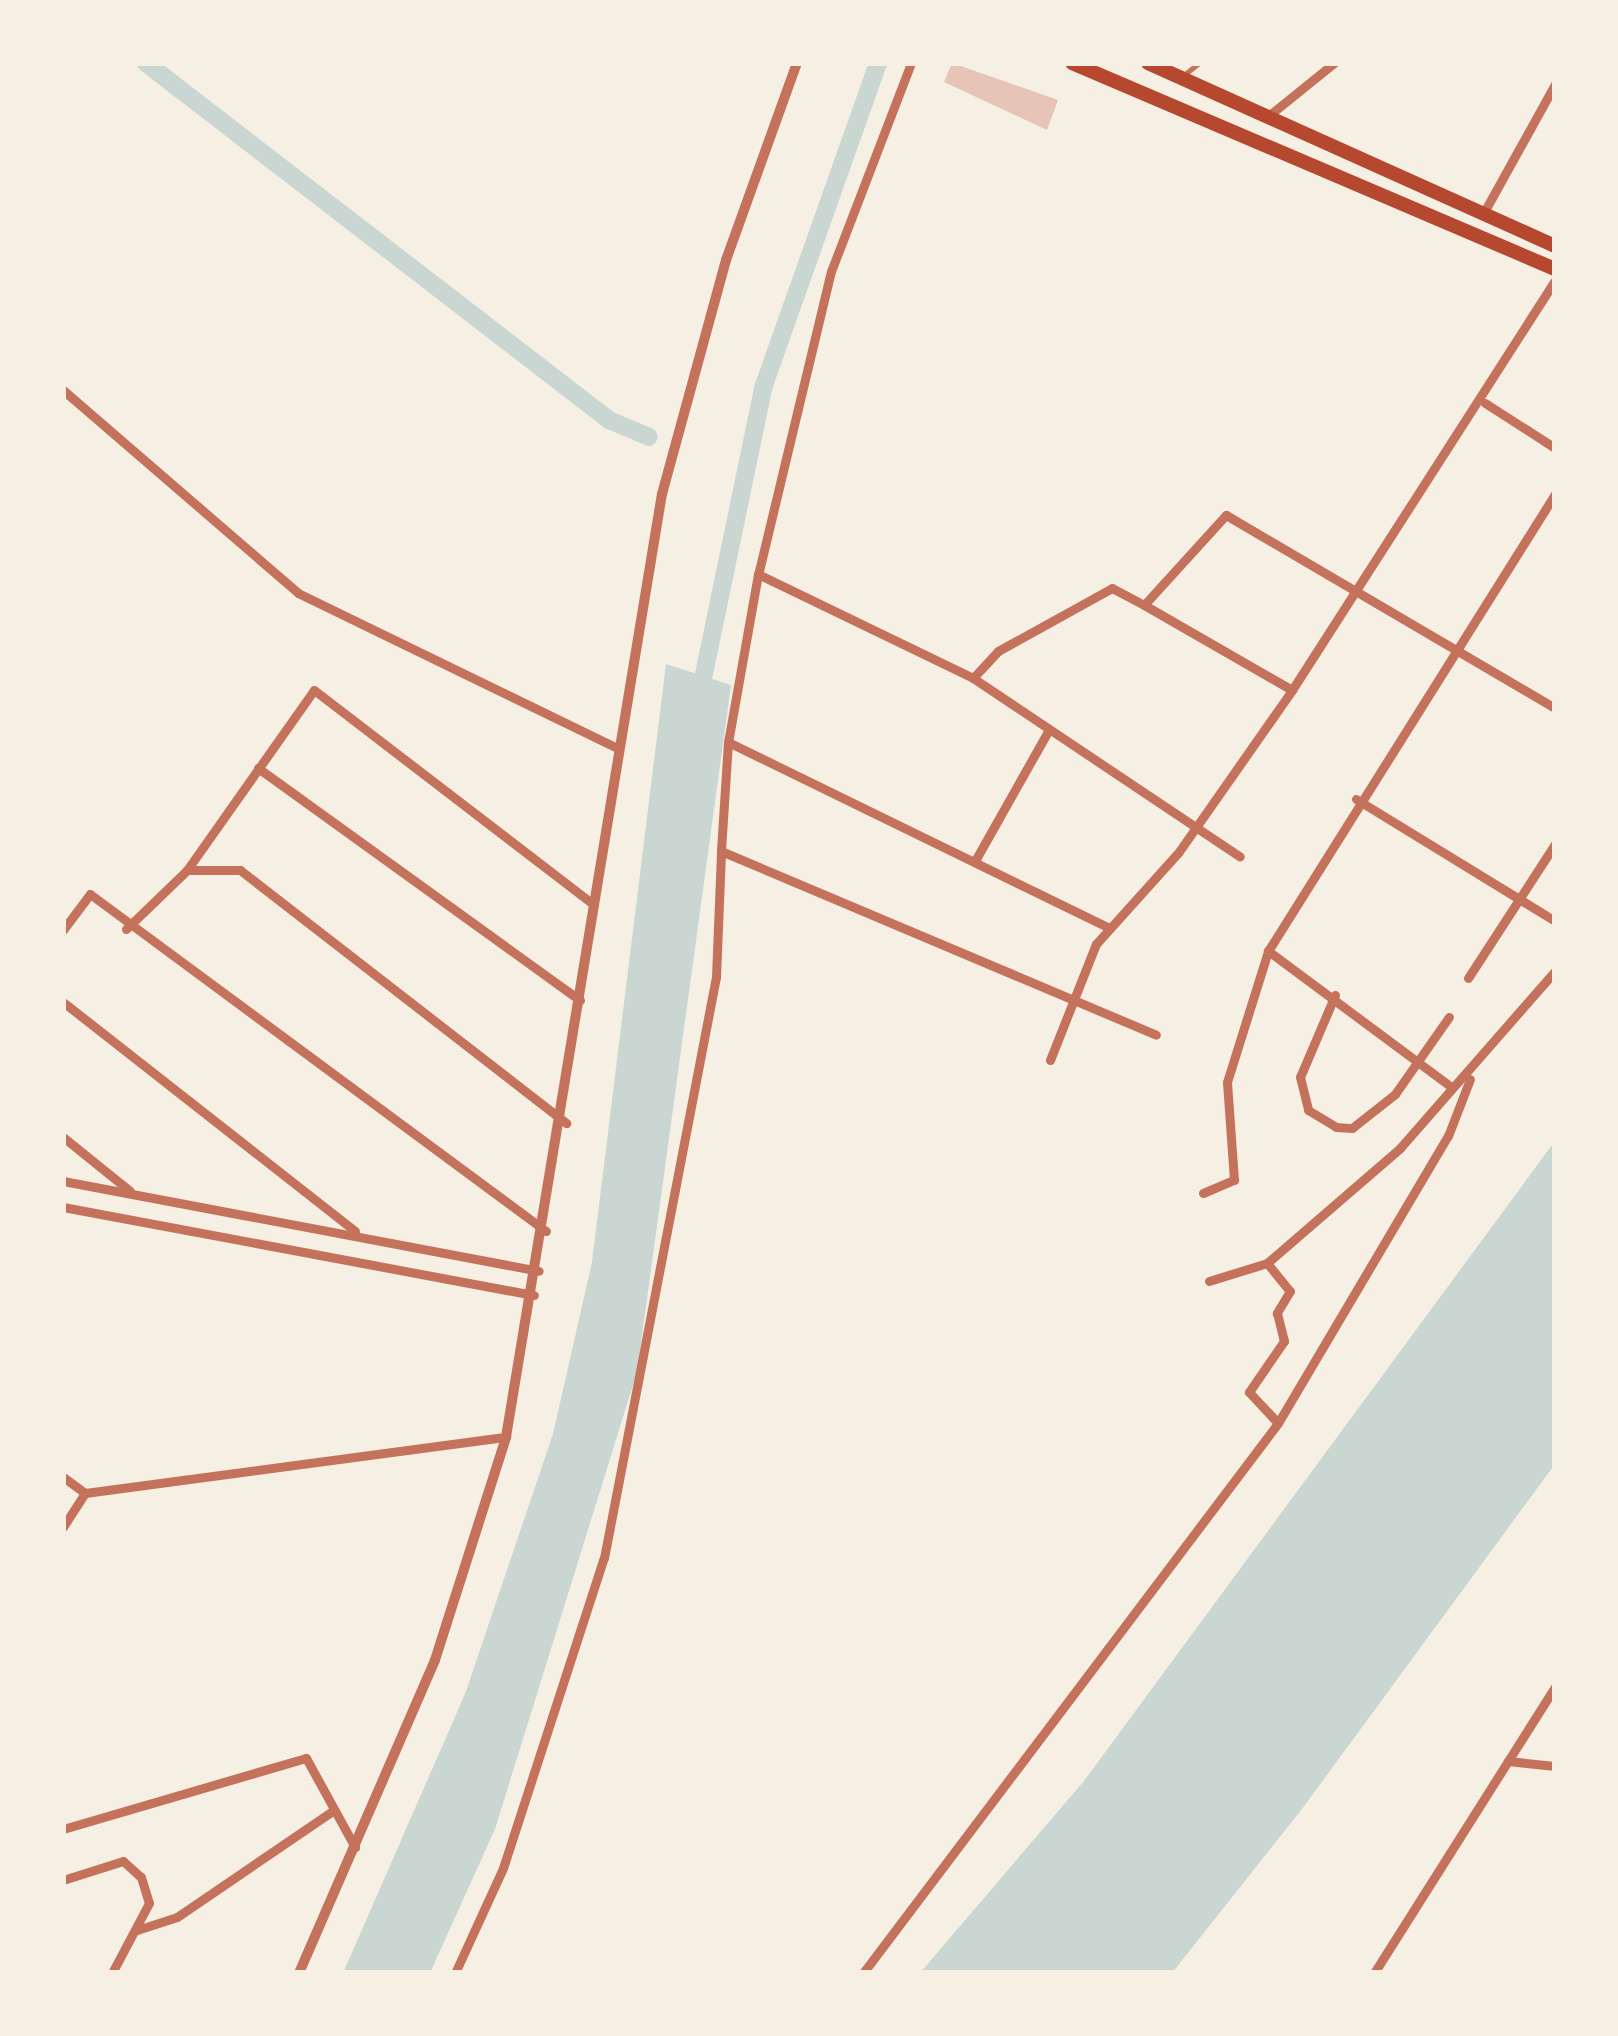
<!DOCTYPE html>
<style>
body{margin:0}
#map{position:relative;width:1618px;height:2036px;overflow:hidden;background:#f6efe4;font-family:Signika,sans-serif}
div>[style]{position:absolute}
.water>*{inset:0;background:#c9d6d2}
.canal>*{height:18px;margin:-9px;padding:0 9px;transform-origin:9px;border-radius:9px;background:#c9d6d2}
.building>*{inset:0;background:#e6c5b7}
.service>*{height:4.5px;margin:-2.25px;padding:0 2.25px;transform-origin:2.25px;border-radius:2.25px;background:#c5725c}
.minor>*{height:9px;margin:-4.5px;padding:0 4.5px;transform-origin:4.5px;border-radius:4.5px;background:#c5725c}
.tertiary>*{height:10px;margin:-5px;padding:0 5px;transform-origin:5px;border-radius:5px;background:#c5725c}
.trunk>*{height:14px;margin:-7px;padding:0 7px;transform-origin:7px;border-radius:7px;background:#b5482f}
span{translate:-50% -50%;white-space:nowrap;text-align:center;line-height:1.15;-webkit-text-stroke:9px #f6efe4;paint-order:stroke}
.frame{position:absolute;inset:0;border:66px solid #f6efe4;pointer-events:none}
</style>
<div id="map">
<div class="water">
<i style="clip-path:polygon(666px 664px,731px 685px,637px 1372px,495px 1829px,430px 1973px,343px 1973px,465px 1694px,553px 1434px,592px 1262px)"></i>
<i style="clip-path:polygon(1555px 1141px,1555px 1464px,1302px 1809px,1172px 1973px,920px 1973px,1084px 1781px)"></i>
</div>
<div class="canal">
<i style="left:146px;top:63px;width:585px;rotate:37.63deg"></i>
<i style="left:609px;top:420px;width:43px;rotate:23deg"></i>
<i style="left:699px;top:698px;width:317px;rotate:-78.3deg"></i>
<i style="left:763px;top:388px;width:345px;rotate:-70.5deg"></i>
</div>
<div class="building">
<i style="clip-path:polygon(952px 63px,1058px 100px,1047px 130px,944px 82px)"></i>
</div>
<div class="service">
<i style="left:1185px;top:74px;width:18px;rotate:-38deg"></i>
</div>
<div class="minor">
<i style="left:911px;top:63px;width:223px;rotate:111deg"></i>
<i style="left:831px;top:271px;width:312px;rotate:103.5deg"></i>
<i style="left:758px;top:574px;width:239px;rotate:25.8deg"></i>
<i style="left:973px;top:678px;width:321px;rotate:33.8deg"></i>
<i style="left:1267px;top:117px;width:86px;rotate:-38.9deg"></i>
<i style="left:1483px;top:214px;width:149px;rotate:-61deg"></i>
<i style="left:63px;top:390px;width:311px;rotate:40.8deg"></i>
<i style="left:298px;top:593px;width:352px;rotate:25.9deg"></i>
<i style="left:1485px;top:403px;width:83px;rotate:32.7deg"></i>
<i style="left:758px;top:574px;width:171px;rotate:100.1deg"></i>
<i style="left:728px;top:742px;width:425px;rotate:26deg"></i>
<i style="left:973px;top:678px;width:37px;rotate:-47deg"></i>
<i style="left:998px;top:651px;width:130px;rotate:-28.9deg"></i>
<i style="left:1112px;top:588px;width:36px;rotate:28deg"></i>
<i style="left:1292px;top:690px;width:171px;rotate:-150.1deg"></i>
<i style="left:1144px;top:605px;width:122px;rotate:-47.7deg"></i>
<i style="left:1226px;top:515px;width:381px;rotate:30.4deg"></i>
<i style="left:728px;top:742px;width:109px;rotate:93.7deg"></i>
<i style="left:721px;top:851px;width:472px;rotate:22.9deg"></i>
<i style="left:258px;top:768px;width:397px;rotate:35.8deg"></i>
<i style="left:1356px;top:799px;width:233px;rotate:31.5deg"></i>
<i style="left:976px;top:859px;width:147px;rotate:-60.6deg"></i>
<i style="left:187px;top:870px;width:220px;rotate:-54.8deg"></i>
<i style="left:314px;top:690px;width:352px;rotate:37.5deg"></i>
<i style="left:126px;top:929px;width:85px;rotate:-44deg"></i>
<i style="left:187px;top:870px;width:53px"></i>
<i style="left:240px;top:870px;width:413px;rotate:37.8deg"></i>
<i style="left:63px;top:930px;width:45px;rotate:-53.1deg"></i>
<i style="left:90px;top:894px;width:567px;rotate:36.47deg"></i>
<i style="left:1468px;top:978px;width:160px;rotate:-57deg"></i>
<i style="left:1335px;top:995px;width:89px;rotate:113.1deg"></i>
<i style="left:1300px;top:1077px;width:34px;rotate:76deg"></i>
<i style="left:1308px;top:1110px;width:33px;rotate:31deg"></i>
<i style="left:1336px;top:1127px;width:16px;rotate:4deg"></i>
<i style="left:1352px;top:1128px;width:55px;rotate:-38.3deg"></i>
<i style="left:1395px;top:1094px;width:94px;rotate:-55deg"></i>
<i style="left:63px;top:1002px;width:371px;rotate:38.1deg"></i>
<i style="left:1050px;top:1060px;width:125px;rotate:-68.4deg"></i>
<i style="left:1096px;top:944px;width:122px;rotate:-48deg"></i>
<i style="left:1178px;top:853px;width:199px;rotate:-55deg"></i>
<i style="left:1292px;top:690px;width:486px;rotate:-57.3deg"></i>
<i style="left:1450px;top:1086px;width:227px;rotate:-143.4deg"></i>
<i style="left:1268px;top:951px;width:540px;rotate:-57.87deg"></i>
<i style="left:63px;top:1137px;width:86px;rotate:38.9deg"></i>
<i style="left:63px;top:1181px;width:484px;rotate:10.7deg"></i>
<i style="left:1203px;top:1193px;width:34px;rotate:-23deg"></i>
<i style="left:1234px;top:1180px;width:98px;rotate:-94.1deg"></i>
<i style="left:1227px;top:1082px;width:137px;rotate:-72.6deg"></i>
<i style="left:63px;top:1207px;width:479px;rotate:10.6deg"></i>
<i style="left:1267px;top:1263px;width:36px;rotate:51deg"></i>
<i style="left:1290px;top:1291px;width:26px;rotate:121deg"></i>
<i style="left:1277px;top:1313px;width:29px;rotate:76deg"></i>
<i style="left:1284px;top:1341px;width:62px;rotate:124.5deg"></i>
<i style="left:1249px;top:1392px;width:42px;rotate:46.9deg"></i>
<i style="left:1209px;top:1281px;width:61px;rotate:-17.2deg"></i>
<i style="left:1267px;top:1263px;width:176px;rotate:-40.8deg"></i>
<i style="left:1400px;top:1148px;width:235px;rotate:-48.8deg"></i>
<i style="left:63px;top:1477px;width:27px;rotate:36deg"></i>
<i style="left:85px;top:1493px;width:425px;rotate:-7.6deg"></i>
<i style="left:63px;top:1527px;width:40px;rotate:-57.1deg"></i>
<i style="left:1508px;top:1761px;width:47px;rotate:6.1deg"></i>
<i style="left:63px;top:1829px;width:253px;rotate:-16.3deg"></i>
<i style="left:306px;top:1758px;width:102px;rotate:61.2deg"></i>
<i style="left:63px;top:1880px;width:63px;rotate:-17.6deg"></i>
<i style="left:123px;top:1861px;width:24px;rotate:42deg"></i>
<i style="left:141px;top:1877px;width:27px;rotate:73deg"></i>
<i style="left:149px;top:1903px;width:79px;rotate:117.9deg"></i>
<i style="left:137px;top:1930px;width:42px;rotate:-18deg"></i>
<i style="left:177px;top:1917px;width:190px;rotate:-34.3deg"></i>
<i style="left:455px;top:1973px;width:115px;rotate:-65.4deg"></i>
<i style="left:503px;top:1868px;width:326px;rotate:-72deg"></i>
<i style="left:604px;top:1558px;width:592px;rotate:-79.09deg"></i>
<i style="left:716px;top:977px;width:126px;rotate:-87.7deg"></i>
<i style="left:863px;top:1973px;width:689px;rotate:-52.96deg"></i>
<i style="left:1278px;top:1423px;width:334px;rotate:-59.4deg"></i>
<i style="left:1448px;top:1136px;width:61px;rotate:-68.9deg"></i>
<i style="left:1374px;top:1973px;width:338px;rotate:-57.7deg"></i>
</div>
<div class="tertiary">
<i style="left:299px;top:1973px;width:341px;rotate:-66.5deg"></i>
<i style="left:435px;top:1660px;width:234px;rotate:-72.3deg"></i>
<i style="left:506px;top:1437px;width:956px;rotate:-80.61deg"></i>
<i style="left:662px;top:494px;width:243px;rotate:-74.7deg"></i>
<i style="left:726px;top:260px;width:209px;rotate:-70.2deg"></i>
</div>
<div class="trunk">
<i style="left:1072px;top:63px;width:525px;rotate:23.1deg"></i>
<i style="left:1148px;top:63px;width:446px;rotate:24.2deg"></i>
</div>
<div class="frame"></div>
</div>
